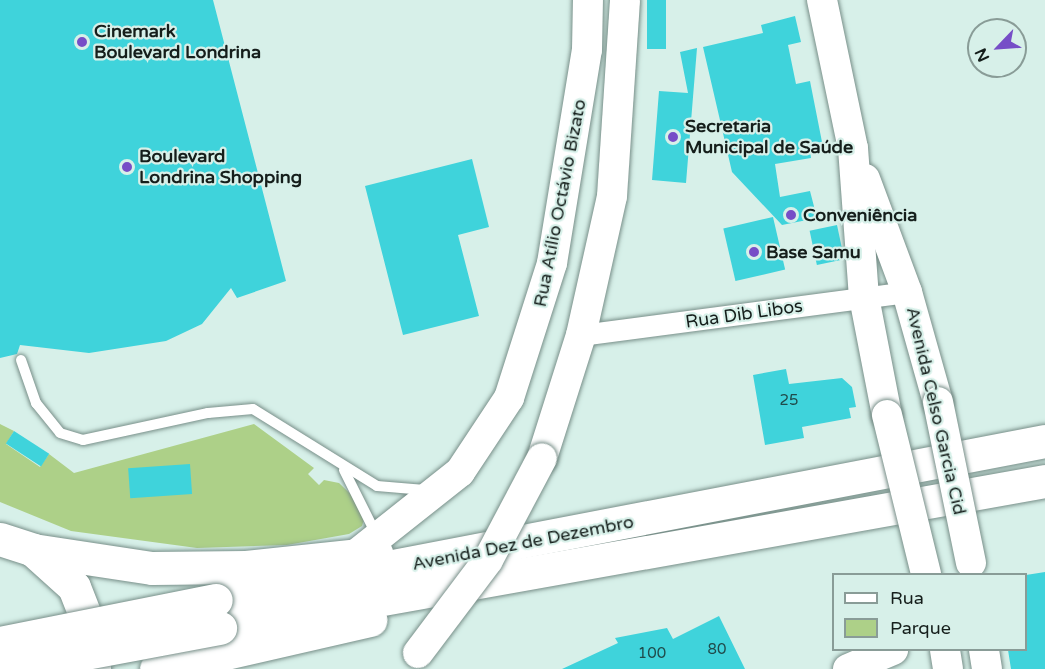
<!DOCTYPE html>
<meta charset="utf-8">
<style>
body{margin:0}
#map{position:relative;width:1045px;height:669px;overflow:hidden;background:#d7f0e9;font-family:"Varela Round",sans-serif}
div>[style]{position:absolute}
.green>*{inset:0;background:#add088}
.building>*{inset:0;background:#3fd3db;transform-origin:0 0}
.roads{filter:drop-shadow(0 0 2px #788f89) drop-shadow(0 0 2px #788f89)}
.lane>*{height:10px;margin:-5px;padding:0 5px;transform-origin:5px;border-radius:5px;background:#fff}
.street>*{height:21px;margin:-10.5px;padding:0 10.5px;transform-origin:10.5px;border-radius:10.5px;background:#fff}
.secondary>*{height:30px;margin:-15px;padding:0 15px;transform-origin:15px;border-radius:15px;background:#fff}
.primary>*{height:33px;margin:-16.5px;padding:0 16.5px;transform-origin:16.5px;border-radius:16.5px;background:#fff}
.highway>*{height:33px;margin:-16.5px;padding:0 16.5px;transform-origin:16.5px;border-radius:16.5px;background:#fff}
.bridges{filter:drop-shadow(0 0 2px #788f89) drop-shadow(0 0 2px #788f89)}
.secondary-bridge>*{height:30px;margin:-15px;padding:0 15px;transform-origin:15px;border-radius:15px;background:#fff}
.highway-bridge>*{height:33px;margin:-16.5px;padding:0 16.5px;transform-origin:16.5px;border-radius:16.5px;background:#fff}
.dots>*{width:16px;height:16px;translate:-50% -50%;box-sizing:border-box;border:3px solid #d7f0e9;border-radius:50%}
span{translate:-50% -50%;white-space:nowrap;text-align:center;line-height:1.15;-webkit-text-stroke:4.5px #d7f0e9;paint-order:stroke}
.number-label{font-size:15px;color:#204b4b}
.number-label span{-webkit-text-stroke-width:0}
.poi-label{font-size:18px;color:#151e1b;font-weight:700}
.left{translate:0 -50%;text-align:left}
.street-label{font-size:18px;color:#151e1b}
.legend{position:absolute;left:832px;top:573px;width:195px;height:78px;box-sizing:border-box;background:#d7f0e9;border:2px solid #899c97;margin:0;padding:8px 10px;list-style:none;font-size:18px;color:#151e1b}
.legend li{display:flex;align-items:center;gap:12px;height:30px}
.legend b{width:30px;border:2px solid #899c97}
.north{position:absolute;left:967px;top:18px;width:60px;height:60px;box-sizing:border-box;background:#d7f0e9;border:2px solid #899c97;border-radius:50%;rotate:245deg;font-size:16px;font-weight:700;line-height:24px;text-align:center;color:#151e1b}
.north::after{content:'';display:block;margin:auto;width:21px;height:27px;background:#764ec7;clip-path:polygon(50% 0,100% 100%,50% 72%,0 100%)}
</style>
<div id="map">
<div class="green">
<i style="clip-path:polygon(0 424px,14px 431px,6px 444px,40px 467px,49px 454px,74px 473px,254px 424px,314px 468px,308px 474px,319px 485px,324px 480px,339px 483px,367px 510px,362px 526px,349px 534px,287px 545px,197px 548px,71px 531px,0 502px)"></i>
</div>
<div class="building">
<i style="clip-path:polygon(0 0,213px 0,286px 281px,237px 298px,231px 288px,202px 324px,166px 341px,89px 353px,20px 345px,17px 354px,0 358px)"></i>
<i style="left:647px;top:0;width:19px;height:49px"></i>
<i style="clip-path:polygon(795px 16px,801px 42px,788px 45px,796px 84px,810px 81px,822px 142px,809px 144px,811px 158px,775px 164px,780px 197px,810px 191px,817px 218px,782px 225px,732px 172px,703px 47px,763px 33px,761px 25px)"></i>
<i style="clip-path:polygon(697px 48px,686px 183px,652px 180px,659px 91px,688px 93px,680px 52px)"></i>
<i style="clip-path:polygon(472px 159px,489px 227px,458px 235px,479px 316px,403px 335px,365px 186px)"></i>
<i style="left:773px;top:217px;width:54px;height:51px;rotate:77deg"></i>
<i style="left:837px;top:225px;width:35px;height:28px;rotate:78deg"></i>
<i style="clip-path:polygon(786px 369px,789px 384px,842px 378px,852px 387px,856px 407px,849px 408px,851px 418px,802px 427px,804px 438px,765px 445px,753px 375px)"></i>
<i style="left:14px;top:431px;width:42px;height:15px;rotate:33deg"></i>
<i style="left:190px;top:464px;width:30px;height:62px;rotate:86deg"></i>
<i style="clip-path:polygon(1045px 572px,1045px 669px,1011px 669px,1008px 650px,1026px 650px,1026px 575px)"></i>
<i style="clip-path:polygon(719px 616px,745px 669px,562px 669px,618px 643px,615px 638px,667px 628px,673px 639px)"></i>
</div>
<div class="roads">
<div class="lane">
<i style="left:21px;top:360px;width:46px;rotate:70.8deg"></i>
<i style="left:36px;top:403px;width:38px;rotate:51deg"></i>
<i style="left:60px;top:433px;width:24px;rotate:17deg"></i>
<i style="left:83px;top:440px;width:128px;rotate:-12.2deg"></i>
<i style="left:208px;top:413px;width:45px;rotate:-5.1deg"></i>
<i style="left:253px;top:409px;width:146px;rotate:31.8deg"></i>
<i style="left:377px;top:486px;width:48px;rotate:4.8deg"></i>
<i style="left:344px;top:470px;width:74px;rotate:63.4deg"></i>
</div>
<div class="street">
<i style="left:581px;top:335px;width:329px;rotate:-7.5deg"></i>
</div>
<div class="secondary">
<i style="left:822px;top:0;width:151px;rotate:78.2deg"></i>
<i style="left:853px;top:148px;width:149px;rotate:85.8deg"></i>
<i style="left:864px;top:297px;width:120px;rotate:79deg"></i>
<i style="left:865px;top:179px;width:121px;rotate:69.6deg"></i>
<i style="left:907px;top:292px;width:114px;rotate:74.3deg"></i>
<i style="left:542px;top:458px;width:129px;rotate:-72.4deg"></i>
<i style="left:581px;top:335px;width:142px;rotate:-77.4deg"></i>
<i style="left:612px;top:196px;width:196px;rotate:-86.2deg"></i>
<i style="left:359px;top:552px;width:129px;rotate:-38.4deg"></i>
<i style="left:460px;top:472px;width:89px;rotate:-56.5deg"></i>
<i style="left:509px;top:398px;width:142px;rotate:-72.3deg"></i>
<i style="left:552px;top:263px;width:216px;rotate:-80.7deg"></i>
<i style="left:587px;top:50px;width:50px;rotate:-88.9deg"></i>
<i style="left:945px;top:650px;width:19px;rotate:81deg"></i>
<i style="left:984px;top:650px;width:19px;rotate:81deg"></i>
<i style="left:848px;top:669px;width:49px;rotate:-22.9deg"></i>
</div>
<div class="primary">
<i style="left:0;top:539px;width:35px;rotate:18deg"></i>
<i style="left:33px;top:550px;width:55px;rotate:42.1deg"></i>
<i style="left:74px;top:587px;width:55px;rotate:68.6deg"></i>
<i style="left:94px;top:638px;width:31px;rotate:90deg"></i>
</div>
<div class="highway">
<i style="left:33px;top:550px;width:120px;rotate:8.6deg"></i>
<i style="left:152px;top:568px;width:94px;rotate:-0.6deg"></i>
<i style="left:246px;top:567px;width:131px;rotate:-6.1deg"></i>
<i style="left:216px;top:600px;width:844px;rotate:-10.86deg"></i>
<i style="left:220px;top:628px;width:838px;rotate:-10.1deg"></i>
<i style="left:156px;top:669px;width:220px;rotate:-12.9deg"></i>
</div>
</div>
<div class="bridges">
<div class="secondary-bridge">
<i style="left:938px;top:402px;width:164px;rotate:78.4deg"></i>
<i style="left:887px;top:415px;width:164px;rotate:76.2deg"></i>
<i style="left:418px;top:653px;width:116px;rotate:-53deg"></i>
<i style="left:488px;top:560px;width:115px;rotate:-62.1deg"></i>
</div>
<div class="highway-bridge">
<i style="left:0;top:643px;width:220px;rotate:-11.3deg"></i>
<i style="left:0;top:669px;width:224px;rotate:-10.6deg"></i>
</div>
</div>
<div class="dots">
<i style="left:82px;top:42px;background:#764ec7"></i>
<i style="left:673px;top:137px;background:#764ec7"></i>
<i style="left:127px;top:167px;background:#764ec7"></i>
<i style="left:791px;top:215px;background:#764ec7"></i>
<i style="left:754px;top:252px;background:#764ec7"></i>
</div>
<div class="number-label">
<span style="left:789px;top:401px">25</span>
<span style="left:717px;top:650px">80</span>
<span style="left:652px;top:654px">100</span>
</div>
<div class="poi-label">
<span class="left" style="left:94px;top:42px">Cinemark<br>Boulevard Londrina</span>
<span class="left" style="left:685px;top:137px">Secretaria<br>Municipal de Saúde</span>
<span class="left" style="left:139px;top:167px">Boulevard<br>Londrina Shopping</span>
<span class="left" style="left:803px;top:215px">Conveniência</span>
<span class="left" style="left:766px;top:252px">Base Samu</span>
</div>
<div class="street-label">
<span style="left:560px;top:203px;rotate:-79deg">Rua Atílio Octávio Bizato</span>
<span style="left:744px;top:314px;rotate:-8deg">Rua Dib Libos</span>
<span style="left:936px;top:411px;rotate:77deg">Avenida Celso Garcia Cid</span>
<span style="left:523px;top:543px;rotate:-11deg">Avenida Dez de Dezembro</span>
</div>
<ul class="legend">
<li><b style="height:8px;background:#fff"></b>Rua</li>
<li><b style="height:16px;background:#add088"></b>Parque</li>
</ul>
<div class="north">N</div>
</div>
